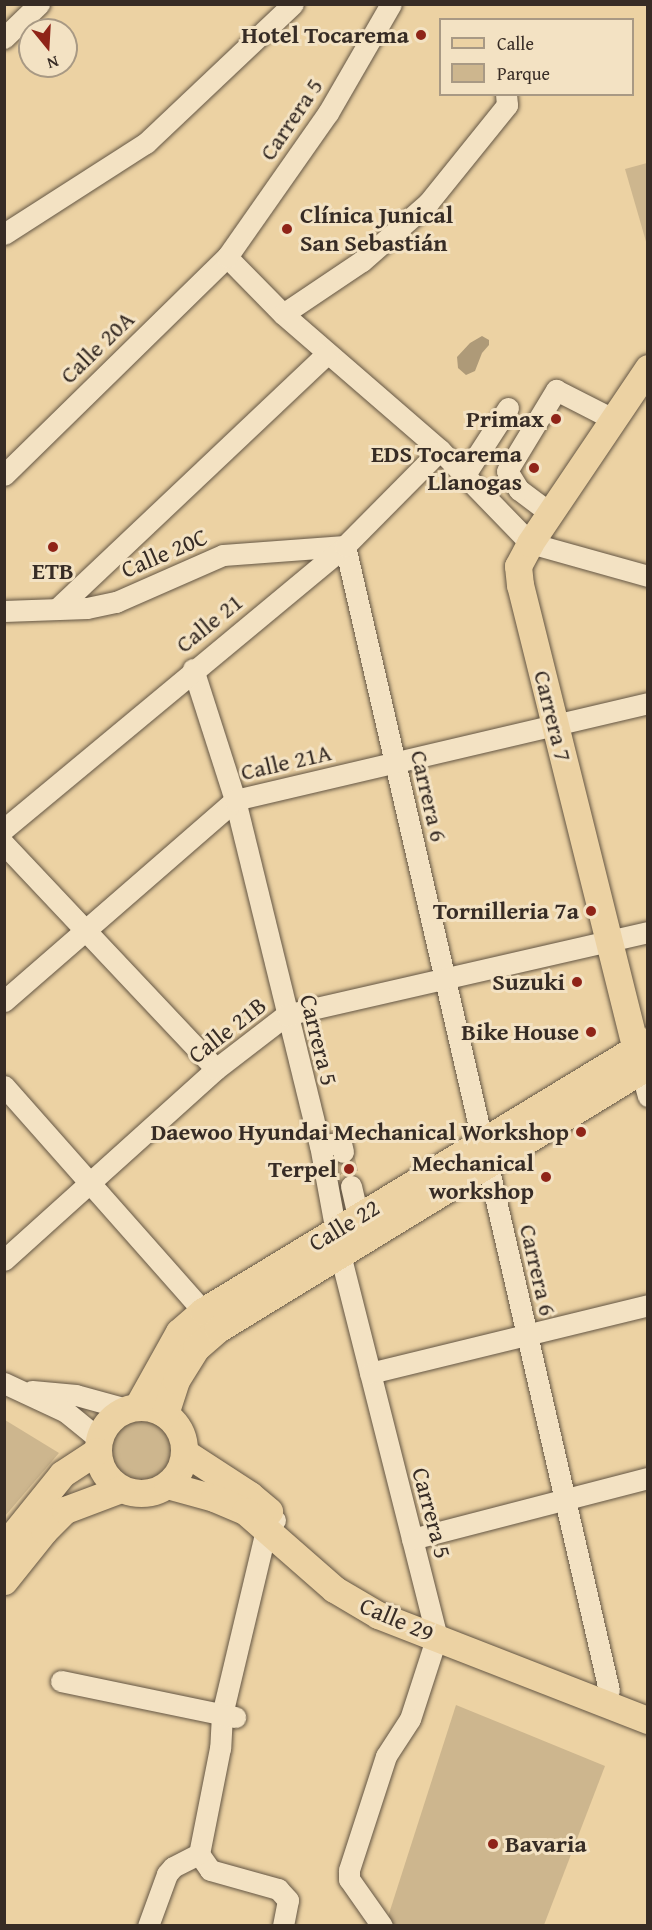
<!DOCTYPE html>
<meta charset="utf-8">
<style>
body{margin:0}
#map{position:relative;width:652px;height:1930px;overflow:hidden;background:#ecd2a3;font-family:"Gentium Book Plus",serif}
div>[style]{position:absolute}
.green>*{inset:0;background:#cdb68e}
.round{border-radius:50%}
.water>*{inset:0;background:#ae9a78}
.minor-tunnel>*{height:21px;margin-top:-10.5px;transform-origin:0;background:repeating-linear-gradient(90deg,#c8b18a 0 21px,transparent 0 31px)}
.roads{filter:drop-shadow(0 0 2px #645644) drop-shadow(0 0 2px #645644)}
.minor>*{height:21px;margin:-10.5px;padding:0 10.5px;transform-origin:10.5px;border-radius:10.5px;background:#f3e2c3}
.major>*{height:27px;margin:-13.5px;padding:0 13.5px;transform-origin:13.5px;border-radius:13.5px;background:#ecd2a3}
.major>.ring{margin:-13.5px;padding:0;box-sizing:content-box;background:none;border:27px solid #ecd2a3;border-radius:50%}
.dots>*{width:16px;height:16px;translate:-50% -50%;box-sizing:border-box;border:3px solid #f3e2c3;border-radius:50%}
span{translate:-50% -50%;white-space:nowrap;text-align:center;line-height:1.15;-webkit-text-stroke:6px #f3e2c3;paint-order:stroke}
.poi-label{font-size:24px;color:#372c25;font-weight:700}
.right{translate:-100% -50%;text-align:right}
.left{translate:0 -50%;text-align:left}
.street-label{font-size:24px;color:#372c25}
.frame{position:absolute;inset:0;border:6px solid #372c25;pointer-events:none}
.legend{position:absolute;left:439px;top:18px;width:195px;height:78px;box-sizing:border-box;background:#f3e2c3;border:2px solid #a89984;margin:0;padding:8px 10px;list-style:none;font-size:18px;color:#372c25}
.legend li{display:flex;align-items:center;gap:12px;height:30px}
.legend b{width:30px;border:2px solid #a89984}
.north{position:absolute;left:18px;top:18px;width:60px;height:60px;box-sizing:border-box;background:#f3e2c3;border:2px solid #a89984;border-radius:50%;rotate:162deg;font-size:16px;font-weight:700;line-height:24px;text-align:center;color:#372c25}
.north::after{content:'';display:block;margin:auto;width:21px;height:27px;background:#8f2418;clip-path:polygon(50% 0,100% 100%,50% 72%,0 100%)}
</style>
<div id="map">
<div class="green">
<i style="clip-path:polygon(647px 163px,648px 163px,647px 245px,625px 169px)"></i>
<i class="round" style="left:106px;top:1415px;width:70px;height:70px"></i>
<i style="clip-path:polygon(5px 1420px,59px 1453px,5px 1516px)"></i>
<i style="clip-path:polygon(456px 1705px,605px 1766px,544px 1925px,392px 1926px,386px 1923px)"></i>
</div>
<div class="water">
<i style="clip-path:polygon(482px 336px,489px 340px,489px 345px,482px 353px,475px 371px,466px 375px,458px 368px,457px 357px,470px 343px)"></i>
</div>
<div class="minor-tunnel">
<i style="left:343px;top:1152px;width:35px;rotate:77deg"></i>
</div>
<div class="roads">
<div class="minor">
<i style="left:4px;top:38px;width:49px;rotate:-44.2deg"></i>
<i style="left:4px;top:234px;width:169px;rotate:-32.7deg"></i>
<i style="left:146px;top:143px;width:202px;rotate:-43.4deg"></i>
<i style="left:227px;top:257px;width:80px;rotate:45.5deg"></i>
<i style="left:283px;top:314px;width:208px;rotate:40.9deg"></i>
<i style="left:440px;top:450px;width:129px;rotate:45.9deg"></i>
<i style="left:530px;top:543px;width:123px;rotate:15.6deg"></i>
<i style="left:283px;top:314px;width:95px;rotate:-33.9deg"></i>
<i style="left:362px;top:261px;width:88px;rotate:-41.3deg"></i>
<i style="left:428px;top:203px;width:126px;rotate:-51.1deg"></i>
<i style="left:507px;top:105px;width:11px;rotate:-95deg"></i>
<i style="left:4px;top:475px;width:312px;rotate:-44.4deg"></i>
<i style="left:227px;top:257px;width:176px;rotate:-55deg"></i>
<i style="left:328px;top:113px;width:126px;rotate:-60deg"></i>
<i style="left:464px;top:476px;width:81px;rotate:-57.1deg"></i>
<i style="left:550px;top:513px;width:39px;rotate:-143deg"></i>
<i style="left:519px;top:490px;width:22px;rotate:-122deg"></i>
<i style="left:507px;top:471px;width:95px;rotate:-58.8deg"></i>
<i style="left:556px;top:390px;width:64px;rotate:27deg"></i>
<i style="left:59px;top:607px;width:369px;rotate:-43.4deg"></i>
<i style="left:4px;top:611px;width:83px;rotate:-2.1deg"></i>
<i style="left:87px;top:608px;width:30px;rotate:-12deg"></i>
<i style="left:116px;top:602px;width:117px;rotate:-23.7deg"></i>
<i style="left:223px;top:555px;width:122px;rotate:-4.2deg"></i>
<i style="left:345px;top:546px;width:1174px;rotate:77.01deg"></i>
<i style="left:193px;top:669px;width:138px;rotate:72.2deg"></i>
<i style="left:235px;top:800px;width:355px;rotate:76.2deg"></i>
<i style="left:320px;top:1145px;width:111px;rotate:79.6deg"></i>
<i style="left:340px;top:1254px;width:394px;rotate:75.8deg"></i>
<i style="left:437px;top:1636px;width:87px;rotate:108deg"></i>
<i style="left:410px;top:1719px;width:44px;rotate:123deg"></i>
<i style="left:386px;top:1756px;width:120px;rotate:108deg"></i>
<i style="left:349px;top:1870px;width:9px;rotate:90deg"></i>
<i style="left:349px;top:1879px;width:57px;rotate:54.9deg"></i>
<i style="left:4px;top:829px;width:443px;rotate:-39.7deg"></i>
<i style="left:345px;top:546px;width:135px;rotate:-45.3deg"></i>
<i style="left:4px;top:844px;width:309px;rotate:46.7deg"></i>
<i style="left:4px;top:1001px;width:306px;rotate:-41deg"></i>
<i style="left:235px;top:800px;width:424px;rotate:-13.2deg"></i>
<i style="left:641px;top:1070px;width:27px;rotate:75deg"></i>
<i style="left:4px;top:1086px;width:300px;rotate:48.5deg"></i>
<i style="left:320px;top:1145px;width:21px;rotate:-5deg"></i>
<i style="left:341px;top:1143px;width:9px;rotate:77deg"></i>
<i style="left:351px;top:1186px;width:32px;rotate:77deg"></i>
<i style="left:4px;top:1260px;width:285px;rotate:-42deg"></i>
<i style="left:216px;top:1069px;width:88px;rotate:-37.6deg"></i>
<i style="left:286px;top:1015px;width:371px;rotate:-12.9deg"></i>
<i style="left:370px;top:1373px;width:286px;rotate:-13.7deg"></i>
<i style="left:4px;top:1383px;width:68px;rotate:25.1deg"></i>
<i style="left:66px;top:1412px;width:43px;rotate:39.3deg"></i>
<i style="left:32px;top:1391px;width:44px;rotate:5.2deg"></i>
<i style="left:76px;top:1395px;width:53px;rotate:15.4deg"></i>
<i style="left:275px;top:1520px;width:13px;rotate:132deg"></i>
<i style="left:266px;top:1530px;width:189px;rotate:103.4deg"></i>
<i style="left:222px;top:1714px;width:34px;rotate:93deg"></i>
<i style="left:220px;top:1748px;width:108px;rotate:101.2deg"></i>
<i style="left:199px;top:1854px;width:19px;rotate:55deg"></i>
<i style="left:210px;top:1870px;width:71px;rotate:15.6deg"></i>
<i style="left:278px;top:1889px;width:15px;rotate:48deg"></i>
<i style="left:288px;top:1900px;width:26px;rotate:101deg"></i>
<i style="left:412px;top:1539px;width:244px;rotate:-14.5deg"></i>
<i style="left:61px;top:1681px;width:178px;rotate:11.7deg"></i>
<i style="left:148px;top:1926px;width:55px;rotate:-69.9deg"></i>
<i style="left:167px;top:1874px;width:9px;rotate:-49deg"></i>
<i style="left:173px;top:1867px;width:29px;rotate:-27deg"></i>
</div>
<div class="major">
<i style="left:641px;top:1070px;width:500px;rotate:-104deg"></i>
<i style="left:520px;top:585px;width:19px;rotate:-96deg"></i>
<i style="left:518px;top:566px;width:26px;rotate:-62deg"></i>
<i style="left:530px;top:543px;width:211px;rotate:-56deg"></i>
<i class="ring" style="left:98px;top:1407px;width:59px;height:59px"></i>
<i style="left:137px;top:1407px;width:86px;rotate:-60.8deg"></i>
<i style="left:179px;top:1332px;width:32px;rotate:-41deg"></i>
<i style="left:203px;top:1311px;width:521px;rotate:-31.25deg"></i>
<i style="left:165px;top:1414px;width:36px;rotate:-72deg"></i>
<i style="left:176px;top:1380px;width:38px;rotate:-58deg"></i>
<i style="left:196px;top:1348px;width:29px;rotate:-41deg"></i>
<i style="left:218px;top:1329px;width:504px;rotate:-31.45deg"></i>
<i style="left:184px;top:1452px;width:79px;rotate:33.1deg"></i>
<i style="left:250px;top:1495px;width:25px;rotate:40deg"></i>
<i style="left:167px;top:1485px;width:49px;rotate:15.5deg"></i>
<i style="left:214px;top:1498px;width:34px;rotate:23deg"></i>
<i style="left:245px;top:1511px;width:118px;rotate:41.2deg"></i>
<i style="left:334px;top:1589px;width:51px;rotate:30.6deg"></i>
<i style="left:378px;top:1615px;width:290px;rotate:21.3deg"></i>
<i style="left:4px;top:1546px;width:92px;rotate:-51.1deg"></i>
<i style="left:62px;top:1474px;width:42px;rotate:-33.3deg"></i>
<i style="left:4px;top:1581px;width:64px;rotate:-51.3deg"></i>
<i style="left:44px;top:1531px;width:30px;rotate:-45deg"></i>
<i style="left:65px;top:1510px;width:60px;rotate:-20.6deg"></i>
</div>
</div>
<div class="dots">
<i style="left:421px;top:35px;background:#8f2418"></i>
<i style="left:287px;top:229px;background:#8f2418"></i>
<i style="left:556px;top:419px;background:#8f2418"></i>
<i style="left:534px;top:468px;background:#8f2418"></i>
<i style="left:53px;top:547px;background:#8f2418"></i>
<i style="left:591px;top:911px;background:#8f2418"></i>
<i style="left:577px;top:982px;background:#8f2418"></i>
<i style="left:591px;top:1032px;background:#8f2418"></i>
<i style="left:581px;top:1132px;background:#8f2418"></i>
<i style="left:349px;top:1169px;background:#8f2418"></i>
<i style="left:546px;top:1177px;background:#8f2418"></i>
<i style="left:493px;top:1844px;background:#8f2418"></i>
</div>
<div class="poi-label">
<span class="right" style="left:409px;top:35px">Hotel Tocarema</span>
<span class="left" style="left:300px;top:229px">Clínica Junical<br>San Sebastián</span>
<span class="right" style="left:544px;top:419px">Primax</span>
<span class="right" style="left:522px;top:468px">EDS Tocarema<br>Llanogas</span>
<span style="left:53px;top:571px">ETB</span>
<span class="right" style="left:579px;top:911px">Tornilleria 7a</span>
<span class="right" style="left:565px;top:982px">Suzuki</span>
<span class="right" style="left:579px;top:1032px">Bike House</span>
<span class="right" style="left:569px;top:1132px">Daewoo Hyundai Mechanical Workshop</span>
<span class="right" style="left:534px;top:1177px">Mechanical<br>workshop</span>
<span class="right" style="left:337px;top:1169px">Terpel</span>
<span class="left" style="left:505px;top:1844px">Bavaria</span>
</div>
<div class="street-label">
<span style="left:291px;top:119px;rotate:-56deg">Carrera 5</span>
<span style="left:97px;top:347px;rotate:-44deg">Calle 20A</span>
<span style="left:164px;top:553px;rotate:-23deg">Calle 20C</span>
<span style="left:209px;top:623px;rotate:-39deg">Calle 21</span>
<span style="left:553px;top:716px;rotate:76deg">Carrera 7</span>
<span style="left:286px;top:762px;rotate:-13deg">Calle 21A</span>
<span style="left:429px;top:796px;rotate:77deg">Carrera 6</span>
<span style="left:227px;top:1030px;rotate:-38deg">Calle 21B</span>
<span style="left:319px;top:1040px;rotate:76deg">Carrera 5</span>
<span style="left:344px;top:1225px;rotate:-31deg">Calle 22</span>
<span style="left:538px;top:1270px;rotate:77deg">Carrera 6</span>
<span style="left:432px;top:1513px;rotate:75deg">Carrera 5</span>
<span style="left:397px;top:1619px;rotate:23deg">Calle 29</span>
</div>
<div class="frame"></div>
<ul class="legend">
<li><b style="height:8px;background:#ecd2a3"></b>Calle</li>
<li><b style="height:16px;background:#cdb68e"></b>Parque</li>
</ul>
<div class="north">N</div>
</div>
